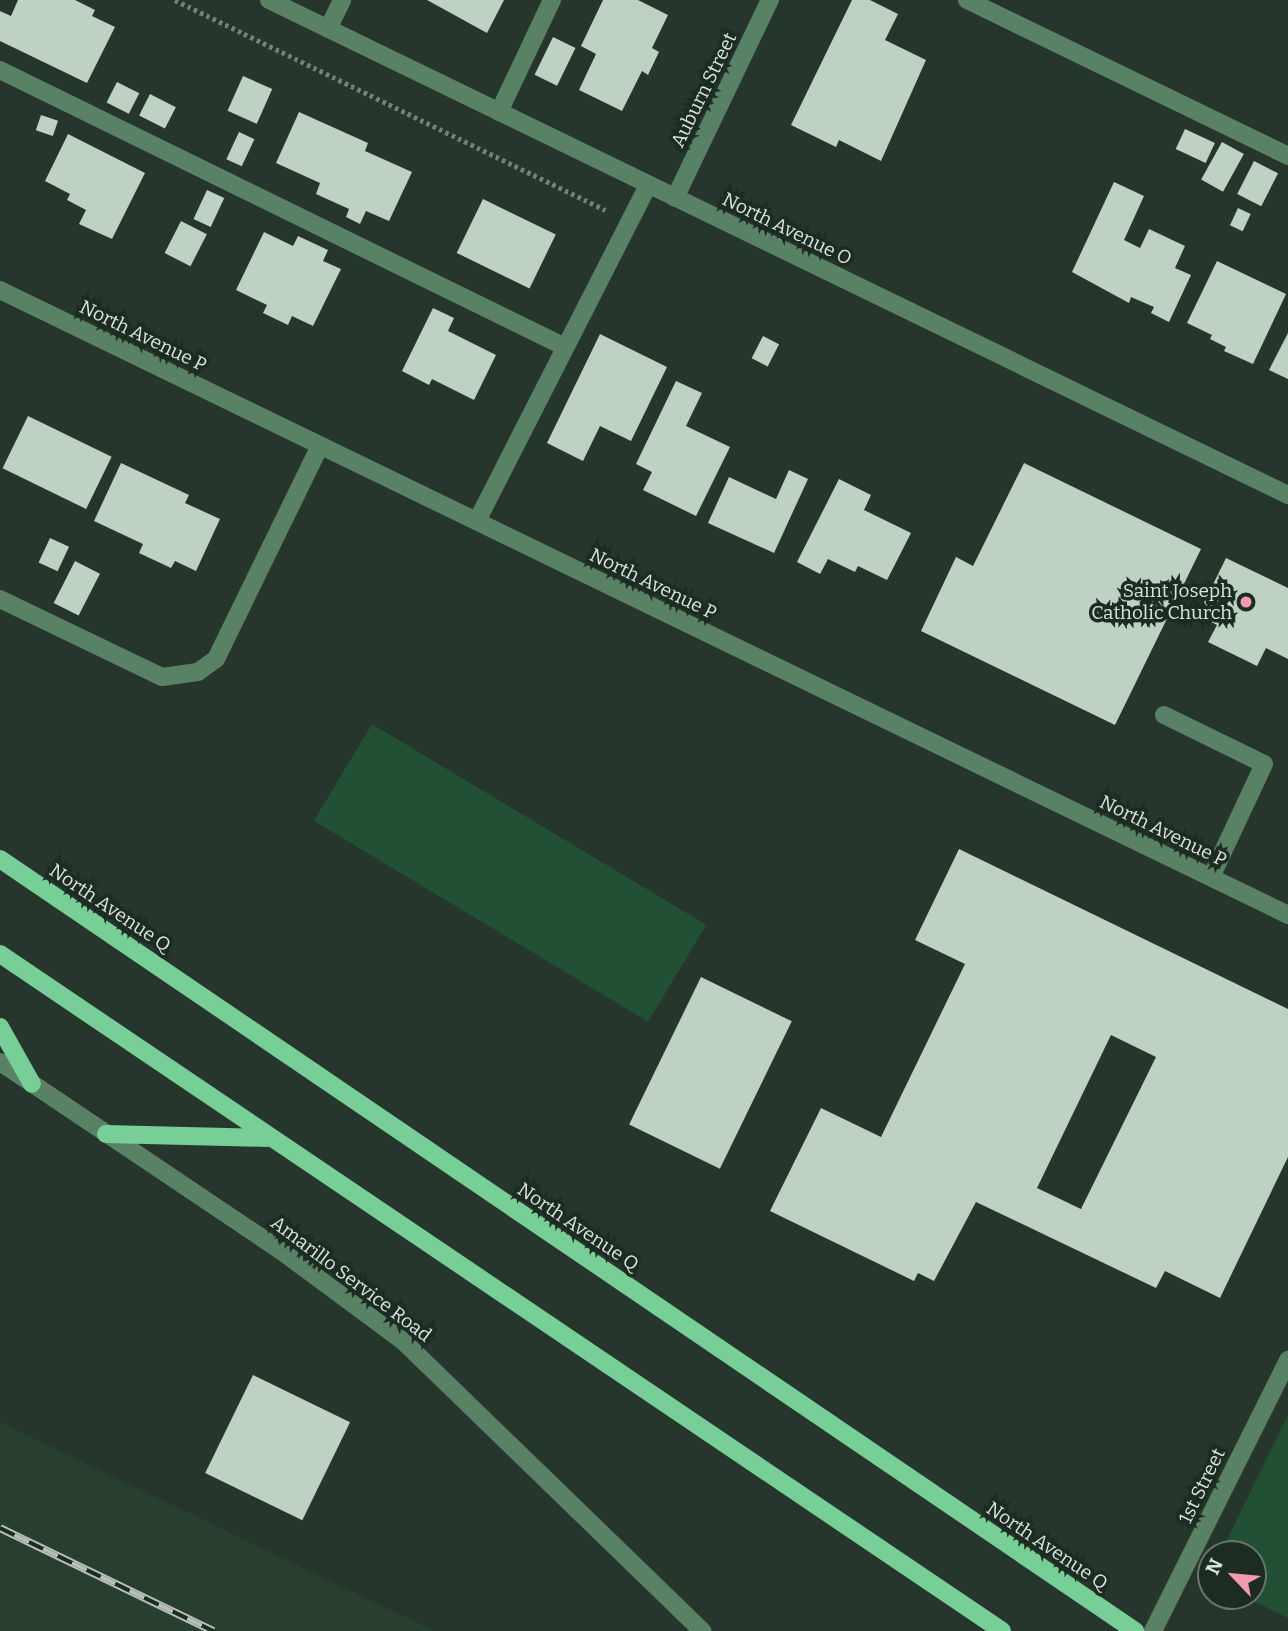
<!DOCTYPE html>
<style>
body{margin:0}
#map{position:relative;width:1288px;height:1631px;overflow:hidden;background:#27362c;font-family:Bitter,serif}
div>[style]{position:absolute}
.built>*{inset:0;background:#283e2f}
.green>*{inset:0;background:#215034;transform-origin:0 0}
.building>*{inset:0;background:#bed1c3;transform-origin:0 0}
.path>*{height:4.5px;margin-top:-2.25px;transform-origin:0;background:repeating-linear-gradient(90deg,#738077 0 3.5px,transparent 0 7px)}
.minor>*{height:18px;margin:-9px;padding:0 9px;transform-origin:9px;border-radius:9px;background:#588165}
.major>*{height:18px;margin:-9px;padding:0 9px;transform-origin:9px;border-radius:9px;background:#77cf97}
.rail>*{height:8px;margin-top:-4px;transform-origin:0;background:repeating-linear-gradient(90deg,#1d2c22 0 16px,#b5bfb8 0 32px);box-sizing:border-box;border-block:2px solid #b5bfb8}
.dots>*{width:19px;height:19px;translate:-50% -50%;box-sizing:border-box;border:4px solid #1d2c22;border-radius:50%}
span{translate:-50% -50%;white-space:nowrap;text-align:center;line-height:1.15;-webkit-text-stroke:7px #1d2c22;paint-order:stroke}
.street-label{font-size:19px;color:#dae3dc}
.poi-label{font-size:19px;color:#dae3dc}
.right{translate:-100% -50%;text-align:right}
.north{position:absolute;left:1197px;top:1540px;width:70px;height:70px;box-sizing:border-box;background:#1d2c22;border:2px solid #69756c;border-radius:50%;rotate:296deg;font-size:19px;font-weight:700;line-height:28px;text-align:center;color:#dae3dc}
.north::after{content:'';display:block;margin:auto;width:24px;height:32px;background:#f29aae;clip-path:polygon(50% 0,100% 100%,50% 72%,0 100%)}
</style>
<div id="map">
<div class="built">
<i style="clip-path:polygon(0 1422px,434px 1631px,0 1631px)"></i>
</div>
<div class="green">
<i style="left:372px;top:724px;width:390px;height:113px;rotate:31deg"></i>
<i style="clip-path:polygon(1288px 1415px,1288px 1618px,1243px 1596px,1253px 1596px,1253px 1554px,1220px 1554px)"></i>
</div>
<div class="building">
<i style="clip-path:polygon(18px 0,75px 0,95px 10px,92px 16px,115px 27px,87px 83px,0 41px,0 11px,11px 16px)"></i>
<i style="clip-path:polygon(427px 0,504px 0,487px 33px)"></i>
<i style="clip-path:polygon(603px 0,638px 0,668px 15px,652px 48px,659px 52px,648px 75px,642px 71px,622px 111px,579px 90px,596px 54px,581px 46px)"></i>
<i style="clip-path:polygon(852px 0,870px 0,898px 14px,885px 40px,926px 60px,881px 161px,839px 140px,836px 147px,791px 125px)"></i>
<i style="left:553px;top:37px;width:25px;height:42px;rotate:26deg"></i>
<i style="left:243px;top:76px;width:32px;height:38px;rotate:24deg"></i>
<i style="left:117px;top:82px;width:25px;height:23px;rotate:27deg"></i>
<i style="left:150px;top:94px;width:29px;height:24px;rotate:27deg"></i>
<i style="clip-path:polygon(299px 112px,368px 143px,365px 151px,412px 172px,389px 221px,366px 211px,360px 224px,346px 217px,349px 209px,316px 194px,320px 183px,276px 163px)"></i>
<i style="left:41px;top:115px;width:18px;height:16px;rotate:19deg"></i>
<i style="left:1185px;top:129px;width:33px;height:22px;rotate:25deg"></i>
<i style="left:239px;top:132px;width:17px;height:30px;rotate:25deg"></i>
<i style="clip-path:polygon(68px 134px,145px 173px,112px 239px,79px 224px,86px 210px,67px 200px,70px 194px,45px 181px)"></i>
<i style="left:1222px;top:142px;width:25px;height:43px;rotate:29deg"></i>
<i style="left:1254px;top:161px;width:27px;height:37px;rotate:27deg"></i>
<i style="clip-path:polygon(1114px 182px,1144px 196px,1124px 240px,1140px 248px,1149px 229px,1185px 246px,1175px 268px,1191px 275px,1169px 322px,1151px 313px,1154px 307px,1131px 297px,1129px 303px,1072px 272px)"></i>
<i style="left:207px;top:190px;width:19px;height:32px;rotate:25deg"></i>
<i style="left:483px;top:199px;width:81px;height:60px;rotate:26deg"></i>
<i style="left:1238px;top:208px;width:14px;height:19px;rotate:25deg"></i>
<i style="left:181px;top:221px;width:29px;height:36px;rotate:27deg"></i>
<i style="clip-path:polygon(264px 232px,293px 246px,298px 236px,328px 250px,323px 261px,341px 269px,313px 326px,292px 316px,288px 325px,263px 313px,267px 305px,236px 290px)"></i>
<i style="clip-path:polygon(1217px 261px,1286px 294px,1253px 364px,1224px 351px,1226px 347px,1210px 339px,1212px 335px,1187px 323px)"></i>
<i style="clip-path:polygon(433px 308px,454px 318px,448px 331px,496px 355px,474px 400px,432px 379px,429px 385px,402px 371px)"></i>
<i style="clip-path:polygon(1288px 333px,1288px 379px,1269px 370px)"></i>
<i style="clip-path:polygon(600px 334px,667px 367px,631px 441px,600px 426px,583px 461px,547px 443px)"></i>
<i style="left:763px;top:336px;width:18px;height:25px;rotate:27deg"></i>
<i style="clip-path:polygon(676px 381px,702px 393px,686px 426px,730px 447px,696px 516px,643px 490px,652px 472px,636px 464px)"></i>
<i style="left:28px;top:416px;width:93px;height:58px;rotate:26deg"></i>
<i style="clip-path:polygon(121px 463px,189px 495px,185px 503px,220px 519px,196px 571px,175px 561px,171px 568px,139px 553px,143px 544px,94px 521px)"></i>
<i style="clip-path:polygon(1024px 463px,1201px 549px,1115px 725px,921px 631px,956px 557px,973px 566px)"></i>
<i style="clip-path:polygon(789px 470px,808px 479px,774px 553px,708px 523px,729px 477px,776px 499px)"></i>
<i style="clip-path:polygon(839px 479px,871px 495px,864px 510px,911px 533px,887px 580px,858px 566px,855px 572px,828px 559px,820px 574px,797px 562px)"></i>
<i style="left:50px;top:538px;width:21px;height:27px;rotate:25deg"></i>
<i style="clip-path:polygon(1226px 558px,1288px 588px,1288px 659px,1266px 648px,1257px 666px,1208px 642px,1217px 625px,1198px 615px)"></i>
<i style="left:75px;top:561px;width:28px;height:47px;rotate:27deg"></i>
<i style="clip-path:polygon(evenodd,959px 849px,1288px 1009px,1288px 1157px,1220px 1298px,1165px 1271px,1156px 1288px,976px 1202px,934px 1281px,918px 1273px,914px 1281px,770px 1211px,821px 1108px,881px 1137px,965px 964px,915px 940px,959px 849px,1111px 1035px,1156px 1057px,1081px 1209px,1037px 1188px,1111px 1035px)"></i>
<i style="left:701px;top:977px;width:101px;height:164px;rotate:26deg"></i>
<i style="left:253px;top:1375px;width:108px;height:109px;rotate:26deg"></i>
</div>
<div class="path">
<i style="left:175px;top:0;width:479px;rotate:26deg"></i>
</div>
<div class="minor">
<i style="left:269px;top:0;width:1133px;rotate:25.91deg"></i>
<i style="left:967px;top:0;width:357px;rotate:25.9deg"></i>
<i style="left:328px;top:29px;width:32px;rotate:-64deg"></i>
<i style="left:0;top:70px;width:629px;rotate:26.12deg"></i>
<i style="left:499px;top:112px;width:124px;rotate:-64.7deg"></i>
<i style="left:675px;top:198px;width:220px;rotate:-64.4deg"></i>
<i style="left:0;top:290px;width:1432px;rotate:25.88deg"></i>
<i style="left:477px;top:521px;width:377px;rotate:-63deg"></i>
<i style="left:0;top:599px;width:180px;rotate:25.7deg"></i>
<i style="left:162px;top:677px;width:36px;rotate:-8deg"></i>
<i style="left:198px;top:672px;width:22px;rotate:-36deg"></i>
<i style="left:216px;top:659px;width:237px;rotate:-64deg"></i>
<i style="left:1164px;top:715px;width:111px;rotate:26.1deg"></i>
<i style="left:1264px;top:764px;width:125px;rotate:115.1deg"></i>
<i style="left:0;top:1062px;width:337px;rotate:33.9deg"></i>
<i style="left:280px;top:1250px;width:153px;rotate:36.5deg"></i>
<i style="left:403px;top:1341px;width:417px;rotate:44.1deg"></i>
<i style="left:1153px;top:1631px;width:303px;rotate:-63.5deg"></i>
</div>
<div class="major">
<i style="left:0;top:859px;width:1373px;rotate:34.22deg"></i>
<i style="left:0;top:954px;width:1209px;rotate:34.04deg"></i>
<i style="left:0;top:1027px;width:65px;rotate:60.7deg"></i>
<i style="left:106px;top:1134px;width:161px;rotate:1.4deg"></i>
</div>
<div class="rail">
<i style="left:0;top:1528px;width:237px;rotate:25.8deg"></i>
</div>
<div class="dots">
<i style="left:1246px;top:602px;background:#f29aae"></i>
</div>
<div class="street-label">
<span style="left:704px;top:90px;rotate:-64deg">Auburn Street</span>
<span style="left:787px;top:229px;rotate:26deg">North Avenue O</span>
<span style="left:143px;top:336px;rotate:26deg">North Avenue P</span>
<span style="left:653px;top:584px;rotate:26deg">North Avenue P</span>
<span style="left:1163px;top:831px;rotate:26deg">North Avenue P</span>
<span style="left:110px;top:908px;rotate:34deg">North Avenue Q</span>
<span style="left:578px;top:1227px;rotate:34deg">North Avenue Q</span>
<span style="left:351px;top:1279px;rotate:37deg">Amarillo Service Road</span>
<span style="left:1202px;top:1486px;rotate:-64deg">1st Street</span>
<span style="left:1047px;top:1546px;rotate:34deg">North Avenue Q</span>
</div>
<div class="poi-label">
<span class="right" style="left:1232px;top:602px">Saint Joseph<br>Catholic Church</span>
</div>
<div class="north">N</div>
</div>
